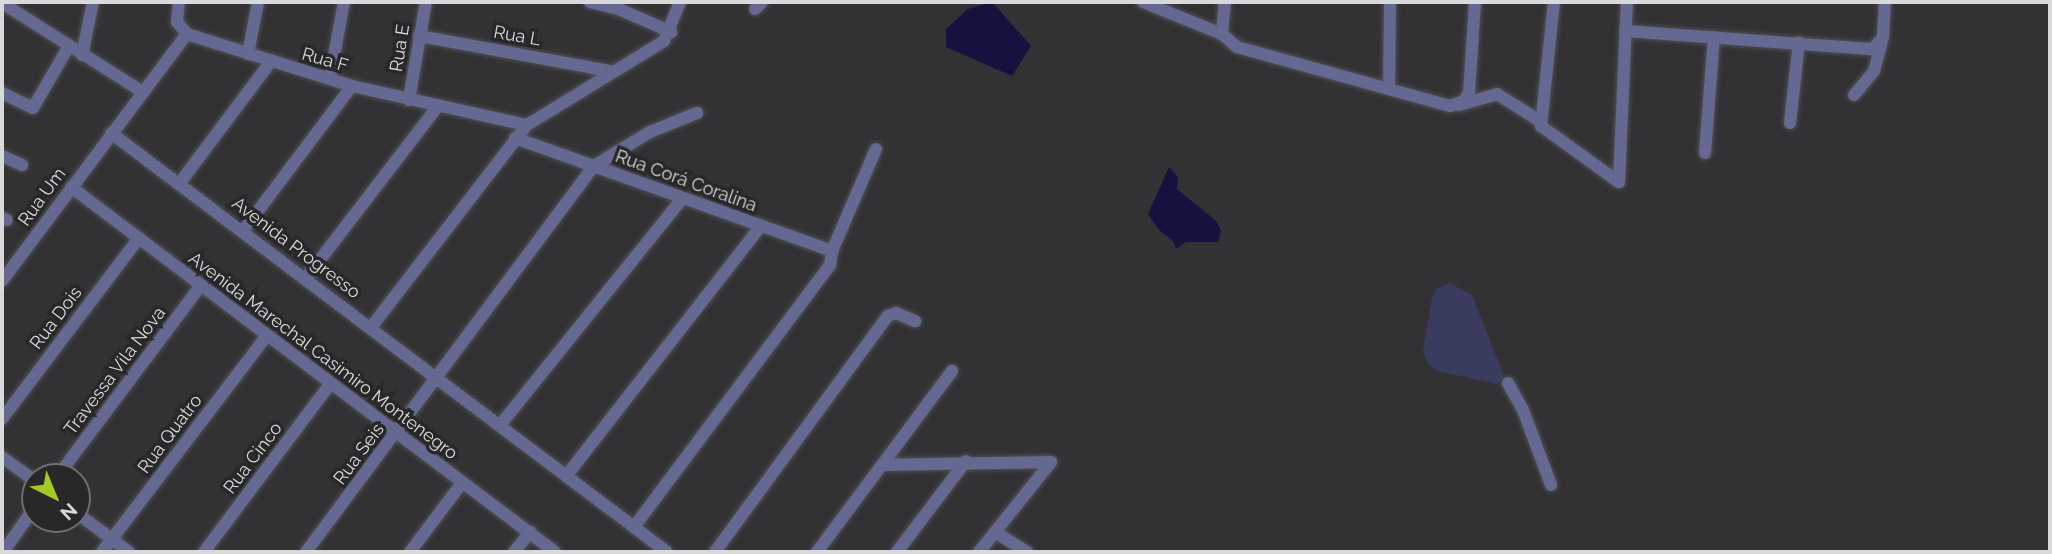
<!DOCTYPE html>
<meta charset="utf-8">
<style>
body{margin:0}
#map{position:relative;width:2052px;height:554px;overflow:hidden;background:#323235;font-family:Raleway,sans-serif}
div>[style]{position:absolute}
.green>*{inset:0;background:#3a3c5f}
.water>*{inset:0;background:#16123f}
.roads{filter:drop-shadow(0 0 2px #505053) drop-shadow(0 0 2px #505053)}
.street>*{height:12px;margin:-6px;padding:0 6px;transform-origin:6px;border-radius:6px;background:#656891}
span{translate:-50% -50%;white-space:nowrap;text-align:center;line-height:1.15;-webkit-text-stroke:7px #28282b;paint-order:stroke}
.street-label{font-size:18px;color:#d8d9da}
.frame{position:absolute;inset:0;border:4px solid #d8d9da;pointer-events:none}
.north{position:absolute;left:21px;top:463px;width:70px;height:70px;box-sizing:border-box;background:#28282b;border:2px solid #6e6f71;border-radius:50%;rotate:137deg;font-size:19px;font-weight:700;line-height:28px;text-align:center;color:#d8d9da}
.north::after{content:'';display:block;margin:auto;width:24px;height:32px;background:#a4c824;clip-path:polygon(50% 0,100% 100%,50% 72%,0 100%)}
</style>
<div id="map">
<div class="green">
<i style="clip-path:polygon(1450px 283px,1472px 295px,1504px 376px,1498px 384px,1437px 371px,1428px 364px,1423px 351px,1432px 298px,1437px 288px)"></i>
</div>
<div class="water">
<i style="clip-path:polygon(992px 2px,1031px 46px,1012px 76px,946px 47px,946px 29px,968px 9px)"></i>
<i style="clip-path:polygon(1169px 167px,1178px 177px,1177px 189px,1216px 221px,1221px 230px,1218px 242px,1186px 242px,1176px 249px,1174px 242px,1159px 230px,1148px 214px)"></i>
</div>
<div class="roads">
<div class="street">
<i style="left:179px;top:2px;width:20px;rotate:96deg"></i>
<i style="left:177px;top:22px;width:16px;rotate:50deg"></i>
<i style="left:590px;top:2px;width:32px;rotate:14deg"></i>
<i style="left:621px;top:10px;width:55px;rotate:23.7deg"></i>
<i style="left:1143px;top:2px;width:85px;rotate:22.1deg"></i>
<i style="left:1222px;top:34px;width:20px;rotate:41deg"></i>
<i style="left:1237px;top:47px;width:221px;rotate:15.5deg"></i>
<i style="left:1450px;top:106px;width:15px;rotate:-20deg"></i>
<i style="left:1464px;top:101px;width:9px;rotate:-58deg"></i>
<i style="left:1469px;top:93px;width:91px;rotate:-86.2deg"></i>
<i style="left:1554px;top:2px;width:125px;rotate:96deg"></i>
<i style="left:1541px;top:126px;width:96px;rotate:35.7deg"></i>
<i style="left:1619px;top:182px;width:180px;rotate:-87.5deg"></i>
<i style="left:2px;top:3px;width:167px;rotate:32.3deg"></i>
<i style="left:755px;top:9px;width:10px;rotate:-45deg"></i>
<i style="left:1625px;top:31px;width:249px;rotate:4.2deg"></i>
<i style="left:1873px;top:49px;width:16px;rotate:-50deg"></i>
<i style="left:1883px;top:37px;width:35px;rotate:-87deg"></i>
<i style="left:1222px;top:34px;width:32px;rotate:-85deg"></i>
<i style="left:419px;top:36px;width:193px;rotate:10.4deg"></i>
<i style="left:248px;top:54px;width:53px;rotate:-79.1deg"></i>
<i style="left:82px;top:55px;width:54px;rotate:-78.3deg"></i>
<i style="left:330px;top:78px;width:77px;rotate:-79.6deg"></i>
<i style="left:1389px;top:89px;width:87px;rotate:-89.3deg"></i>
<i style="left:2px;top:93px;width:34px;rotate:26deg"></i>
<i style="left:33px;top:108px;width:72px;rotate:-59.9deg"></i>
<i style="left:1854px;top:95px;width:31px;rotate:-50deg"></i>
<i style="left:1874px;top:71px;width:30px;rotate:-75deg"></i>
<i style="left:409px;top:100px;width:99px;rotate:-80.2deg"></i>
<i style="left:1459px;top:105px;width:40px;rotate:-16deg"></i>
<i style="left:1497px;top:94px;width:51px;rotate:32.1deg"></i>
<i style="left:1790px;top:123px;width:81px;rotate:-83.7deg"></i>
<i style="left:111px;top:133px;width:696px;rotate:37deg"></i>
<i style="left:515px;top:138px;width:337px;rotate:19.6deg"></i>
<i style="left:832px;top:251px;width:14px;rotate:98deg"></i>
<i style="left:830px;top:265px;width:327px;rotate:126.8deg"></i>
<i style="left:1705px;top:153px;width:116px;rotate:-85.6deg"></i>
<i style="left:2px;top:156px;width:22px;rotate:24deg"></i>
<i style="left:179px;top:184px;width:151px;rotate:-53.1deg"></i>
<i style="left:71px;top:187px;width:606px;rotate:37.02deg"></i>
<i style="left:2px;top:218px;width:5px;rotate:22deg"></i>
<i style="left:243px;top:231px;width:181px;rotate:-53.1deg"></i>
<i style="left:832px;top:251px;width:111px;rotate:-66.7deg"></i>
<i style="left:306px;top:278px;width:215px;rotate:-52.5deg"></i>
<i style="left:2px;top:281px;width:309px;rotate:-53.2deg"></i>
<i style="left:187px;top:34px;width:173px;rotate:17.5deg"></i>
<i style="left:352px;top:86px;width:179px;rotate:12.6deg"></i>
<i style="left:372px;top:326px;width:254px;rotate:-52.4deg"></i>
<i style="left:527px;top:125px;width:161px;rotate:-31.5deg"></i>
<i style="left:664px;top:41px;width:42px;rotate:-67.7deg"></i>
<i style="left:1508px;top:383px;width:31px;rotate:61deg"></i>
<i style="left:1523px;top:410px;width:80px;rotate:69.5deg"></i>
<i style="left:2px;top:419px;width:227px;rotate:-52.9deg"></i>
<i style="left:501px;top:424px;width:289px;rotate:-51.2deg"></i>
<i style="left:2px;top:457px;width:41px;rotate:36deg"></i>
<i style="left:882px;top:465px;width:169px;rotate:-1deg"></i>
<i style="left:567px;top:475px;width:316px;rotate:-52.1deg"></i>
<i style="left:57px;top:477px;width:240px;rotate:-53.1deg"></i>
<i style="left:77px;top:513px;width:65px;rotate:36.9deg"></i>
<i style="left:995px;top:532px;width:38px;rotate:32deg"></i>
<i style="left:3px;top:552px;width:55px;rotate:-54.6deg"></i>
<i style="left:102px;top:552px;width:270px;rotate:-52.7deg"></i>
<i style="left:204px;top:552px;width:210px;rotate:-53.1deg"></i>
<i style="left:306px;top:552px;width:482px;rotate:-53.3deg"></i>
<i style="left:594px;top:166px;width:66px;rotate:-31.3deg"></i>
<i style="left:650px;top:132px;width:51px;rotate:-22deg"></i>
<i style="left:410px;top:552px;width:86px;rotate:-53deg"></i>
<i style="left:514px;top:552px;width:26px;rotate:-51deg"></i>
<i style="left:715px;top:552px;width:293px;rotate:-53.8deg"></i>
<i style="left:888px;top:316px;width:9px;rotate:-21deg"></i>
<i style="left:896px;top:313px;width:21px;rotate:23deg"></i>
<i style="left:817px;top:552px;width:226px;rotate:-53.3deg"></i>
<i style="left:897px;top:552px;width:114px;rotate:-52.8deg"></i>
<i style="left:979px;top:552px;width:115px;rotate:-51.3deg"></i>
</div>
</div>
<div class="street-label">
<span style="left:517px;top:36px;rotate:10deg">Rua L</span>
<span style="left:400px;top:48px;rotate:-81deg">Rua E</span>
<span style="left:325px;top:60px;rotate:16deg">Rua F</span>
<span style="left:686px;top:181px;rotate:20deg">Rua Corá Coralina</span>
<span style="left:42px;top:197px;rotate:-54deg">Rua Um</span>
<span style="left:296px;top:248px;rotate:37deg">Avenida Progresso</span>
<span style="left:56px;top:318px;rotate:-53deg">Rua Dois</span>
<span style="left:323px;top:356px;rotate:37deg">Avenida Marechal Casimiro Montenegro</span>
<span style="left:115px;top:371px;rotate:-53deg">Travessa Vila Nova</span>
<span style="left:170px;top:434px;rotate:-53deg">Rua Quatro</span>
<span style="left:359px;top:454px;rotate:-53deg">Rua Seis</span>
<span style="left:253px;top:458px;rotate:-53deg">Rua Cinco</span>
</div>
<div class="frame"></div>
<div class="north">N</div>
</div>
